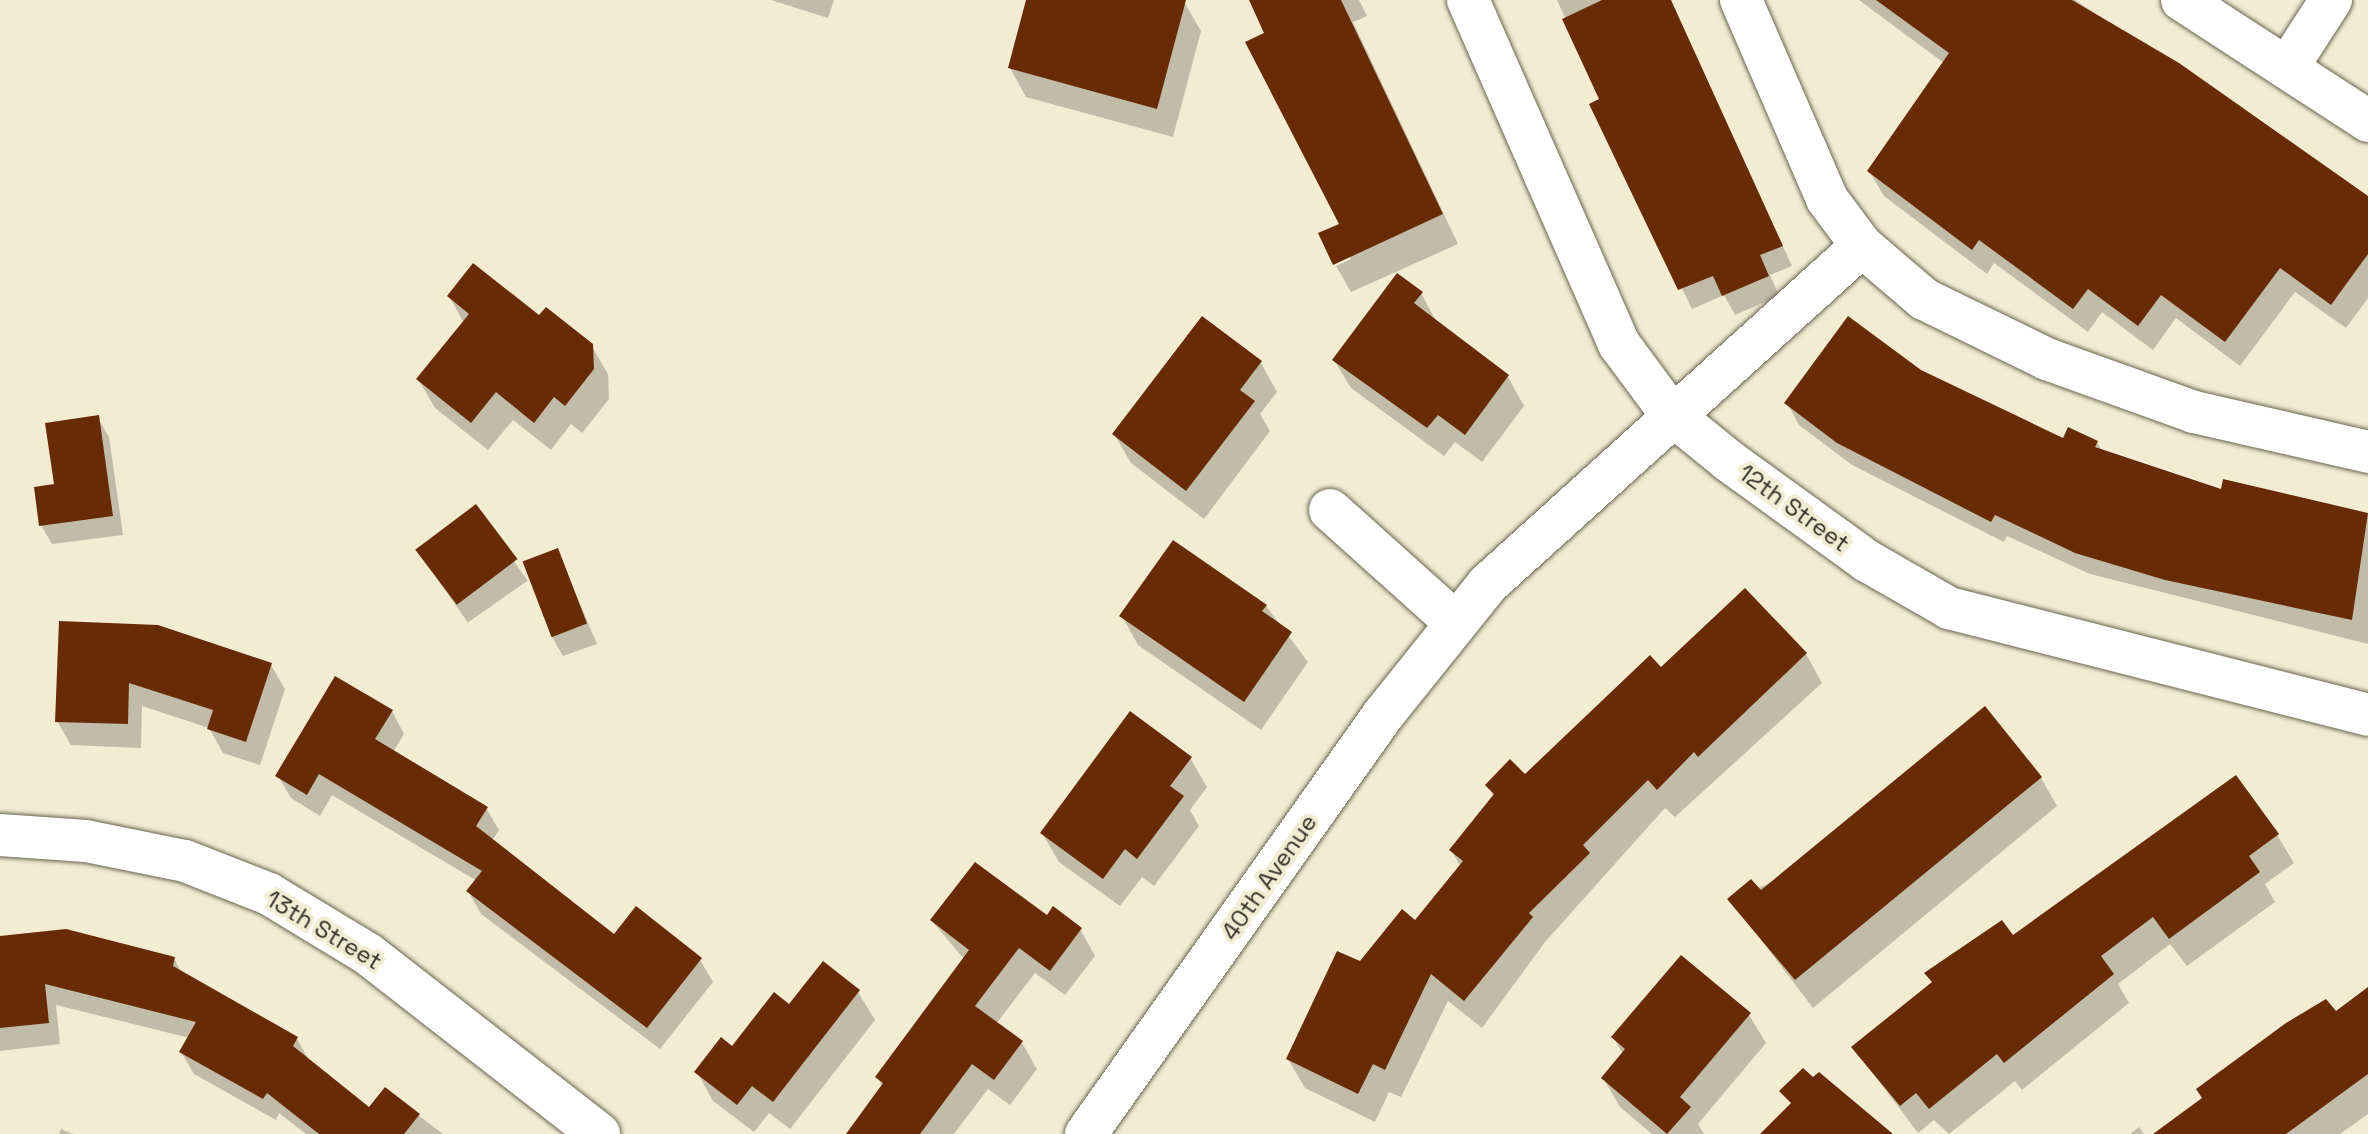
<!DOCTYPE html>
<style>
body{margin:0}
#map{position:relative;width:2368px;height:1134px;overflow:hidden;background:#f2ecd3;font-family:"Space Grotesk",sans-serif}
div>[style]{position:absolute}
.shadow>*{inset:0;background:#0003;transform-origin:0 0}
.building>*{inset:0;background:#692b05;transform-origin:0 0}
.roads{filter:drop-shadow(0 0 2px #69644e) drop-shadow(0 0 2px #69644e)}
.minor>*{height:42px;margin:-21px;padding:0 21px;transform-origin:21px;border-radius:21px;background:#fff}
span{translate:-50% -50%;white-space:nowrap;text-align:center;line-height:1.15;-webkit-text-stroke:8px #f2ecd3;paint-order:stroke}
.street-label{font-size:24px;color:#333127}
</style>
<div id="map">
<div class="shadow">
<i style="clip-path:polygon(771px 0,834px 0,828px 18px)"></i>
<i style="clip-path:polygon(1028px 0,1184px 2px,1201px 31px,1173px 137px,1026px 97px,1010px 68px)"></i>
<i style="clip-path:polygon(1252px 0,1359px 0,1367px 16px,1353px 22px,1458px 244px,1351px 292px,1336px 266px,1351px 259px,1342px 225px)"></i>
<i style="clip-path:polygon(1557px 0,1670px 0,1792px 266px,1770px 275px,1779px 296px,1735px 315px,1724px 295px,1692px 309px,1592px 105px,1602px 100px)"></i>
<i style="clip-path:polygon(1859px 0,2075px 0,2368px 199px,2368px 298px,2346px 328px,2295px 292px,2240px 366px,2176px 318px,2153px 350px,2102px 312px,2088px 332px,1994px 263px,1987px 274px,1884px 196px,1869px 171px,1944px 63px)"></i>
<i style="clip-path:polygon(1421px 293px,1437px 323px,1508px 377px,1524px 406px,1482px 462px,1455px 442px,1444px 456px,1351px 388px,1334px 360px)"></i>
<i style="clip-path:polygon(449px 296px,539px 318px,591px 345px,608px 374px,609px 399px,582px 433px,571px 424px,551px 450px,513px 420px,488px 450px,435px 408px,418px 379px,464px 323px)"></i>
<i style="clip-path:polygon(1203px 318px,1261px 363px,1277px 392px,1260px 414px,1270px 431px,1204px 519px,1131px 463px,1114px 434px)"></i>
<i style="clip-path:polygon(1920px 372px,2064px 440px,2097px 442px,2102px 451px,2222px 492px,2225px 481px,2368px 514px,2368px 644px,2090px 574px,2007px 536px,2004px 542px,1852px 465px,1799px 425px,1787px 403px)"></i>
<i style="clip-path:polygon(98px 418px,109px 437px,123px 535px,52px 544px,41px 525px)"></i>
<i style="left:476px;top:507px;width:90px;height:73px;rotate:55deg"></i>
<i style="clip-path:polygon(557px 550px,597px 644px,563px 656px,552px 637px)"></i>
<i style="clip-path:polygon(1266px 606px,1308px 662px,1261px 730px,1138px 645px,1122px 616px)"></i>
<i style="clip-path:polygon(61px 623px,271px 665px,285px 689px,260px 765px,223px 753px,209px 728px,142px 706px,141px 748px,71px 745px,57px 721px)"></i>
<i style="clip-path:polygon(1806px 654px,1822px 683px,1675px 817px,1665px 808px,1545px 942px,1482px 1028px,1448px 1001px,1401px 1097px,1389px 1092px,1375px 1122px,1305px 1088px,1288px 1059px,1360px 964px,1415px 923px,1461px 867px,1451px 850px,1494px 797px,1488px 785px,1525px 777px,1661px 670px)"></i>
<i style="clip-path:polygon(392px 711px,404px 734px,393px 752px,486px 808px,499px 830px,492px 841px,614px 937px,700px 960px,713px 982px,660px 1049px,481px 914px,468px 891px,477px 881px,332px 795px,320px 816px,291px 798px,278px 776px)"></i>
<i style="clip-path:polygon(1190px 758px,1207px 787px,1190px 810px,1199px 826px,1154px 886px,1142px 877px,1120px 906px,1059px 862px,1042px 833px)"></i>
<i style="clip-path:polygon(2041px 778px,2057px 806px,1813px 1008px,1730px 899px)"></i>
<i style="clip-path:polygon(2277px 835px,2294px 863px,2265px 884px,2275px 902px,2187px 966px,2170px 944px,2118px 984px,2129px 1003px,2022px 1090px,2015px 1081px,1949px 1134px,1934px 1120px,1918px 1133px,1853px 1047px,1933px 983px,1927px 974px,1953px 953px,2013px 938px)"></i>
<i style="clip-path:polygon(1047px 918px,1080px 929px,1095px 956px,1065px 995px,1035px 973px,996px 1024px,1022px 1043px,1037px 1069px,1010px 1105px,988px 1089px,954px 1134px,848px 1134px,883px 1087px,877px 1077px,964px 959px,932px 921px)"></i>
<i style="clip-path:polygon(0 938px,174px 958px,182px 974px,297px 1039px,309px 1060px,370px 1110px,385px 1090px,443px 1134px,306px 1134px,279px 1113px,276px 1120px,194px 1074px,181px 1052px,190px 1038px,56px 1005px,60px 1044px,0 1051px)"></i>
<i style="clip-path:polygon(2368px 989px,2368px 1114px,2340px 1134px,2156px 1134px)"></i>
<i style="clip-path:polygon(858px 992px,875px 1020px,790px 1129px,769px 1113px,754px 1132px,713px 1101px,697px 1072px,790px 1006px)"></i>
<i style="clip-path:polygon(1749px 1015px,1766px 1043px,1698px 1124px,1704px 1134px,1652px 1134px,1620px 1107px,1603px 1078px,1623px 1054px,1613px 1037px)"></i>
<i style="clip-path:polygon(2139px 1127px,2144px 1134px,2130px 1134px)"></i>
<i style="clip-path:polygon(61px 1129px,73px 1134px,59px 1134px)"></i>
</div>
<div class="building">
<i style="clip-path:polygon(1026px 0,1186px 0,1157px 109px,1008px 68px)"></i>
<i style="clip-path:polygon(1249px 0,1341px 0,1443px 214px,1333px 265px,1318px 233px,1339px 224px,1245px 42px,1264px 33px)"></i>
<i style="clip-path:polygon(1602px 0,1671px 0,1783px 246px,1760px 255px,1769px 276px,1722px 296px,1713px 276px,1678px 290px,1589px 104px,1599px 99px,1562px 19px)"></i>
<i style="clip-path:polygon(1876px 0,2072px 0,2179px 63px,2368px 196px,2368px 254px,2331px 305px,2280px 268px,2225px 342px,2161px 295px,2138px 326px,2088px 289px,2073px 309px,1979px 240px,1972px 250px,1867px 171px,1949px 53px)"></i>
<i style="clip-path:polygon(473px 263px,539px 315px,546px 307px,593px 344px,594px 369px,565px 406px,554px 397px,534px 423px,496px 392px,471px 423px,416px 379px,469px 314px,447px 296px)"></i>
<i style="clip-path:polygon(1397px 273px,1423px 292px,1414px 303px,1509px 375px,1465px 435px,1438px 415px,1427px 428px,1332px 360px)"></i>
<i style="clip-path:polygon(1202px 316px,1262px 361px,1240px 390px,1255px 401px,1186px 491px,1112px 434px)"></i>
<i style="clip-path:polygon(1848px 316px,1921px 370px,2063px 438px,2068px 427px,2098px 441px,2095px 447px,2221px 489px,2223px 479px,2368px 513px,2352px 620px,2165px 580px,2075px 553px,1995px 515px,1991px 522px,1837px 443px,1784px 403px)"></i>
<i style="clip-path:polygon(99px 415px,113px 516px,39px 526px,34px 487px,54px 484px,45px 423px)"></i>
<i style="left:476px;top:504px;width:69px;height:76px;rotate:53deg"></i>
<i style="clip-path:polygon(1173px 540px,1267px 605px,1262px 611px,1292px 632px,1244px 702px,1119px 616px)"></i>
<i style="left:558px;top:548px;width:81px;height:38px;rotate:69deg"></i>
<i style="clip-path:polygon(1745px 588px,1807px 653px,1698px 757px,1694px 752px,1657px 790px,1648px 780px,1583px 845px,1590px 853px,1529px 913px,1533px 917px,1464px 1001px,1431px 974px,1385px 1070px,1373px 1064px,1358px 1094px,1286px 1059px,1337px 951px,1360px 961px,1402px 909px,1415px 920px,1463px 861px,1449px 850px,1494px 794px,1485px 785px,1510px 759px,1525px 774px,1650px 655px,1661px 667px)"></i>
<i style="clip-path:polygon(59px 621px,158px 625px,272px 663px,246px 742px,207px 729px,213px 710px,129px 683px,128px 724px,55px 722px)"></i>
<i style="clip-path:polygon(335px 676px,393px 710px,375px 739px,488px 807px,476px 826px,614px 934px,636px 906px,702px 958px,647px 1028px,466px 891px,482px 871px,319px 774px,307px 795px,275px 776px)"></i>
<i style="clip-path:polygon(1985px 706px,2042px 777px,1795px 980px,1727px 899px,1751px 879px,1761px 890px)"></i>
<i style="clip-path:polygon(1130px 711px,1192px 757px,1170px 786px,1184px 796px,1137px 859px,1125px 849px,1103px 879px,1040px 833px)"></i>
<i style="clip-path:polygon(2236px 775px,2279px 834px,2249px 856px,2260px 872px,2169px 939px,2153px 917px,2101px 956px,2114px 974px,2004px 1063px,1997px 1054px,1929px 1109px,1916px 1093px,1900px 1106px,1851px 1047px,1932px 982px,1924px 973px,2002px 920px,2013px 935px)"></i>
<i style="clip-path:polygon(975px 862px,1047px 915px,1053px 906px,1082px 928px,1050px 971px,1019px 948px,975px 1006px,1023px 1041px,994px 1080px,972px 1064px,920px 1134px,846px 1134px,883px 1083px,875px 1077px,969px 950px,930px 920px)"></i>
<i style="clip-path:polygon(66px 929px,175px 957px,173px 966px,298px 1037px,293px 1046px,369px 1107px,385px 1087px,420px 1114px,404px 1134px,319px 1134px,267px 1093px,263px 1099px,179px 1052px,196px 1022px,45px 984px,49px 1023px,0 1028px,0 936px)"></i>
<i style="clip-path:polygon(1681px 955px,1751px 1013px,1680px 1097px,1691px 1107px,1667px 1134px,1601px 1078px,1625px 1049px,1611px 1037px)"></i>
<i style="clip-path:polygon(823px 961px,860px 990px,773px 1102px,752px 1086px,737px 1105px,694px 1072px,721px 1037px,732px 1046px,774px 992px,789px 1004px)"></i>
<i style="clip-path:polygon(2368px 987px,2368px 1074px,2286px 1134px,2153px 1134px,2202px 1098px,2196px 1089px,2286px 1023px,2326px 999px,2336px 1011px)"></i>
<i style="clip-path:polygon(1803px 1068px,1813px 1077px,1819px 1072px,1893px 1134px,1760px 1134px,1791px 1103px,1779px 1091px)"></i>
</div>
<div class="roads">
<div class="minor">
<i style="left:1468px;top:0;width:376px;rotate:66.3deg"></i>
<i style="left:1619px;top:344px;width:86px;rotate:53.5deg"></i>
<i style="left:1670px;top:413px;width:76px;rotate:39.1deg"></i>
<i style="left:1729px;top:461px;width:170px;rotate:35.9deg"></i>
<i style="left:1867px;top:561px;width:95px;rotate:29.8deg"></i>
<i style="left:1949px;top:608px;width:432px;rotate:14.3deg"></i>
<i style="left:1741px;top:0;width:217px;rotate:66.6deg"></i>
<i style="left:1827px;top:199px;width:59px;rotate:53.3deg"></i>
<i style="left:1862px;top:246px;width:82px;rotate:40.5deg"></i>
<i style="left:1924px;top:299px;width:137px;rotate:26deg"></i>
<i style="left:2047px;top:359px;width:156px;rotate:19.8deg"></i>
<i style="left:2194px;top:412px;width:179px;rotate:12.9deg"></i>
<i style="left:2182px;top:0;width:222px;rotate:33deg"></i>
<i style="left:2287px;top:68px;width:81px;rotate:-57.1deg"></i>
<i style="left:1330px;top:510px;width:168px;rotate:41.9deg"></i>
<i style="left:0;top:835px;width:86px;rotate:4deg"></i>
<i style="left:86px;top:841px;width:101px;rotate:11.4deg"></i>
<i style="left:185px;top:861px;width:90px;rotate:21.4deg"></i>
<i style="left:269px;top:894px;width:116px;rotate:31.2deg"></i>
<i style="left:368px;top:954px;width:293px;rotate:37.9deg"></i>
<i style="left:1086px;top:1134px;width:514px;rotate:-54.67deg"></i>
<i style="left:1383px;top:715px;width:168px;rotate:-51.3deg"></i>
<i style="left:1488px;top:584px;width:504px;rotate:-42.11deg"></i>
</div>
</div>
<div class="street-label">
<span style="left:1794px;top:508px;rotate:36deg">12th Street</span>
<span style="left:1269px;top:877px;rotate:-55deg">40th Avenue</span>
<span style="left:324px;top:930px;rotate:31deg">13th Street</span>
</div>
</div>
